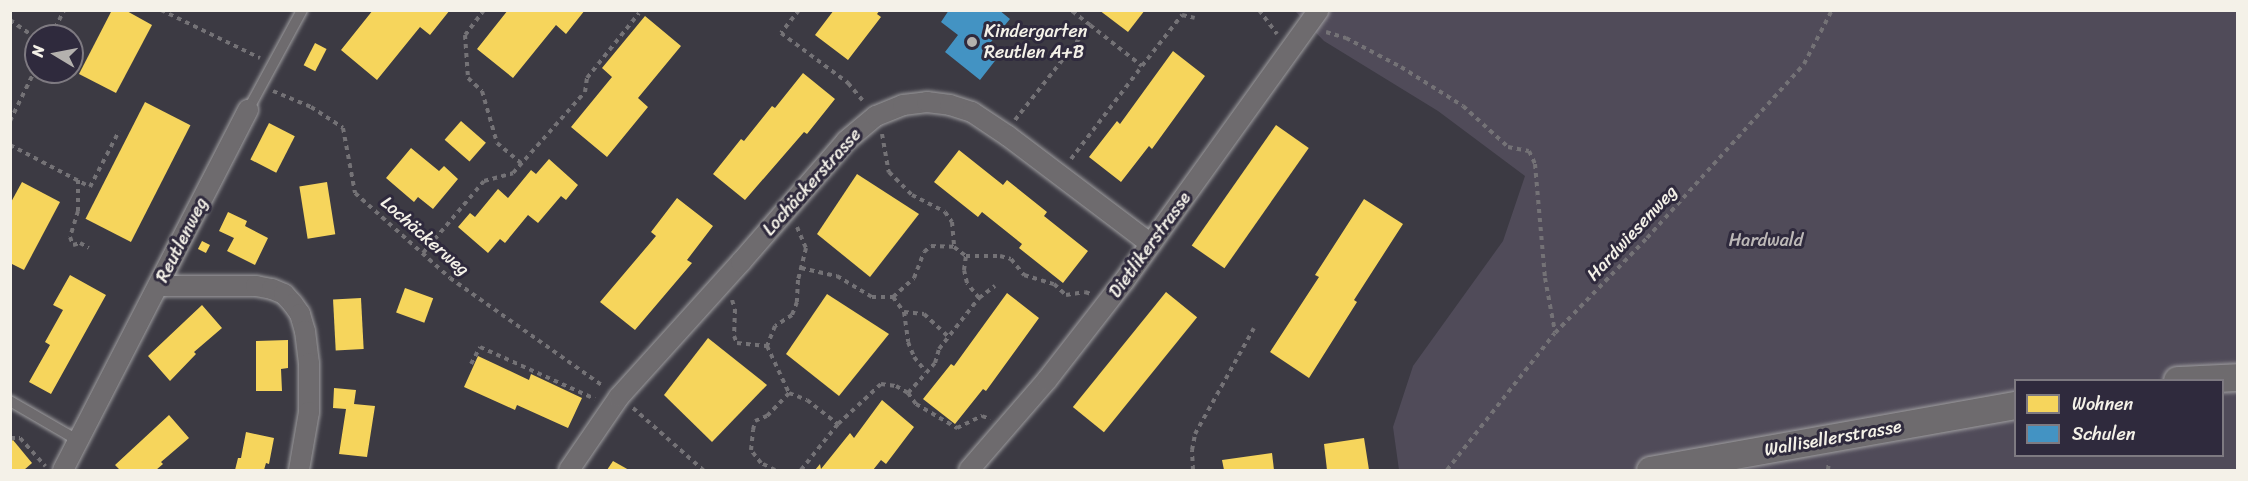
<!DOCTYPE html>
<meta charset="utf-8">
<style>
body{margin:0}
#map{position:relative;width:2248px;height:481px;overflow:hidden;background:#3c3a43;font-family:Sriracha,sans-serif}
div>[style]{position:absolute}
.green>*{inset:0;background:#504b59}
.homes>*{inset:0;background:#f6d55c;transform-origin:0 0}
.schools>*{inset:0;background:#4393c3}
.path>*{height:4px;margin-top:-2px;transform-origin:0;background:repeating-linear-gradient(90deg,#747276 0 4.5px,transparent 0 9px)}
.roads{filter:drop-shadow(0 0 2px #9f9ea0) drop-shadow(0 0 2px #9f9ea0)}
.lane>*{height:10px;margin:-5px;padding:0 5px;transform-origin:5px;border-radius:5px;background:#6e6b6e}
.street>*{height:20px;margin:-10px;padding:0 10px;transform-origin:10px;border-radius:10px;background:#6e6b6e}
.secondary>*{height:27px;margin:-13.5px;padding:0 13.5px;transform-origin:13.5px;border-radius:13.5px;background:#6e6b6e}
.dots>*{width:16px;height:16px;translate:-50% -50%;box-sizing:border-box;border:3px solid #2f2a3d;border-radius:50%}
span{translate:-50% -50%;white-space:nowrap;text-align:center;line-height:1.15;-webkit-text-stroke:6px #2f2a3d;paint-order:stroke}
.poi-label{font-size:18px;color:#f4f1e8}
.left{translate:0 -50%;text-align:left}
.street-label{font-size:18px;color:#f4f1e8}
.park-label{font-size:18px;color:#bcb8b7}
.frame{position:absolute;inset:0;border:12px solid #f4f1e8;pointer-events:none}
.legend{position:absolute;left:2014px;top:379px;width:210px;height:78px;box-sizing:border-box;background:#2f2a3d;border:2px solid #7e7a81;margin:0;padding:8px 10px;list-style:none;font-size:18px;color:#f4f1e8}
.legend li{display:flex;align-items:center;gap:12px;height:30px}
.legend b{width:30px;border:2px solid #7e7a81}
.north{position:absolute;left:24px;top:24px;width:60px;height:60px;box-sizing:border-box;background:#2f2a3d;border:2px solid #7e7a81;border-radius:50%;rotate:280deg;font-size:16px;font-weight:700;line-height:24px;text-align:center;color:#f4f1e8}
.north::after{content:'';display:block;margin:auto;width:21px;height:27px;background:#b4b1ae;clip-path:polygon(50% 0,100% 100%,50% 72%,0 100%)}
</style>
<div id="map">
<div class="green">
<i style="clip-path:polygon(evenodd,1295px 11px,2237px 11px,2237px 470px,1399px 470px,1393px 427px,1413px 366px,1503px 241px,1525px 176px,1438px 111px,1324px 41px,1295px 11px,2016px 380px,2222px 380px,2222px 456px,2016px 456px,2016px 380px)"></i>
</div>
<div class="homes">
<i style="clip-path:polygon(112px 10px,125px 10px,152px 25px,116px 93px,79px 74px)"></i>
<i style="clip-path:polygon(373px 10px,450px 10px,430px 35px,420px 27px,377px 80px,341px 50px)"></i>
<i style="clip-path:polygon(508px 10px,585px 10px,566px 34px,556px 25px,513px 78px,477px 49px)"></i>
<i style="clip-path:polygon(834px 10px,880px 10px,877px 14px,881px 17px,848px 60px,815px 35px)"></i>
<i style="clip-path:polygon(1099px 10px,1145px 10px,1128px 32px)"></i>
<i style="clip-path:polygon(645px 16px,681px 46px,638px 98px,648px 107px,607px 157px,571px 127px,612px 77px,602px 68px)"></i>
<i style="left:315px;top:43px;width:13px;height:25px;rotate:27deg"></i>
<i style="clip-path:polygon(1173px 51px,1205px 76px,1152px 149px,1149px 146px,1121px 182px,1089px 157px,1117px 121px,1120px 124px)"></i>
<i style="clip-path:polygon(803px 73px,835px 99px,807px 134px,804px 132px,745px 200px,713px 174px,741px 139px,744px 141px,772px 106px,775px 108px)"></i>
<i style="left:145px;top:102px;width:51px;height:131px;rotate:27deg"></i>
<i style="left:461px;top:121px;width:33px;height:25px;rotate:41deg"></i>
<i style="left:269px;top:123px;width:29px;height:41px;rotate:27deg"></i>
<i style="left:1276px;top:125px;width:40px;height:147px;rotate:35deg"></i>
<i style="clip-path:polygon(411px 148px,439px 171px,444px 166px,458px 179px,433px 209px,418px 197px,414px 202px,386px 178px)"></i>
<i style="clip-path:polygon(959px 150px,1003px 185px,1007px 180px,1047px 212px,1044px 216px,1088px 251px,1063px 283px,1019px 248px,1022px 244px,982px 212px,978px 217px,934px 182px)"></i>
<i style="clip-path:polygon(549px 159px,578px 185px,566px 200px,561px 196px,538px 223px,528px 215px,505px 243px,500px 239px,488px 253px,458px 227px,470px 213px,475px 217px,498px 189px,508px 198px,531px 170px,536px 174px)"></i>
<i style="clip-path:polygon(857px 174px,919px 214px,870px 277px,817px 234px)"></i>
<i style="clip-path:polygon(22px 182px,60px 202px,24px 270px,10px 263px,10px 204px)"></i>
<i style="left:327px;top:182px;width:53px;height:28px;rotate:81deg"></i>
<i style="clip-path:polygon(677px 198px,713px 226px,687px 260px,692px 263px,635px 330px,600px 302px,656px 236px,651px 232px)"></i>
<i style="clip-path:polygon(1364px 199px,1403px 224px,1354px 300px,1357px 302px,1309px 378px,1270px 352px,1319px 277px,1315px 275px)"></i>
<i style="clip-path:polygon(228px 212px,247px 221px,245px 226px,268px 238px,255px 265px,227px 251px,234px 238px,219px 231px)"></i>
<i style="left:202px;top:241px;width:9px;height:9px;rotate:27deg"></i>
<i style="clip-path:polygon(70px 275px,106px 295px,51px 394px,29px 382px,50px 345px,45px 342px,63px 310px,53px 305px)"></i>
<i style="left:405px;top:288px;width:30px;height:26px;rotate:20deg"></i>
<i style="left:1166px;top:292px;width:40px;height:148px;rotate:39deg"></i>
<i style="clip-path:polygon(1007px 293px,1039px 318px,986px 391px,983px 389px,955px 424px,923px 399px,951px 364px,954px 366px)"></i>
<i style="clip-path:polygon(827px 294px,889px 334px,839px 396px,786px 354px)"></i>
<i style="left:361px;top:298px;width:51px;height:28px;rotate:87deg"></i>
<i style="clip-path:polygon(202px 305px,222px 328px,194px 352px,196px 354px,170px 381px,148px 356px)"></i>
<i style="clip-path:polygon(708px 338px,767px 385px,712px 442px,664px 395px)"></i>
<i style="clip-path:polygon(288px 340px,288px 368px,281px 369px,282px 391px,256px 391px,256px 341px)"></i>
<i style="clip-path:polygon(478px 356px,529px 380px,531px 374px,582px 398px,568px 428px,517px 405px,515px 410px,464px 387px)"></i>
<i style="clip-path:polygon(334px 388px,356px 390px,354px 404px,375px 406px,367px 457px,339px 454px,346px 409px,333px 408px)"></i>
<i style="clip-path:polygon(882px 400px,914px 427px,886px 464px,881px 460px,873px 470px,815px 470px,820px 464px,821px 469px,850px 433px,854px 438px)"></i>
<i style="clip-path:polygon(169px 415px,189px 438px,161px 462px,163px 464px,156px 470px,120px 470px,115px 465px)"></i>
<i style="clip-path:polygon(246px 432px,274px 438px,269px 464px,266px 463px,264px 470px,235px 470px,238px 458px,241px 458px)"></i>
<i style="clip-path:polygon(1364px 438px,1369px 470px,1327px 470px,1324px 444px)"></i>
<i style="clip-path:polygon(13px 440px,32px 463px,24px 470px,10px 470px,10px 442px)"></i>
<i style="clip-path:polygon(1272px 453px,1274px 470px,1224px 470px,1222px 460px)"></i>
<i style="clip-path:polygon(613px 461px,629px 470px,607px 470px)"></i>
</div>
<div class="schools">
<i style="clip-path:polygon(949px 10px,999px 10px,1010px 19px,986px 48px,998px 57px,980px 80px,945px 52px,958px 35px,941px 22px)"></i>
</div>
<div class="path">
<i style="left:161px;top:10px;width:110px;rotate:25.9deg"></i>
<i style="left:484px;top:10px;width:31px;rotate:127deg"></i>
<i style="left:465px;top:35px;width:43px;rotate:86deg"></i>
<i style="left:468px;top:78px;width:19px;rotate:43deg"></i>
<i style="left:482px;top:91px;width:54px;rotate:73.9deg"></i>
<i style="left:497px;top:143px;width:31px;rotate:40deg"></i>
<i style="left:799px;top:10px;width:29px;rotate:128deg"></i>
<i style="left:781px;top:33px;width:84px;rotate:36.7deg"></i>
<i style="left:848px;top:83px;width:25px;rotate:50deg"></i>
<i style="left:1259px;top:10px;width:30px;rotate:53deg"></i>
<i style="left:10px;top:20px;width:32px;rotate:35deg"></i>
<i style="left:1090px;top:25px;width:66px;rotate:38.3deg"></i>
<i style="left:1142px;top:66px;width:65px;rotate:-51.9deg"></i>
<i style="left:1182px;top:15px;width:13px;rotate:13deg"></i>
<i style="left:1326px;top:32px;width:21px;rotate:17deg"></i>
<i style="left:1346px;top:38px;width:62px;rotate:27.8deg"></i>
<i style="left:1401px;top:67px;width:73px;rotate:32.2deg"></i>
<i style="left:1463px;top:106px;width:61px;rotate:42.3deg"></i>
<i style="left:1508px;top:147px;width:21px;rotate:11deg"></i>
<i style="left:1529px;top:151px;width:14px;rotate:65deg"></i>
<i style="left:1535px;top:164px;width:114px;rotate:85deg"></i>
<i style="left:1545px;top:278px;width:55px;rotate:79.5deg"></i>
<i style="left:51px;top:36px;width:29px;rotate:-63deg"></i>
<i style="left:273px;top:91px;width:41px;rotate:22.8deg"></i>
<i style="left:311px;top:107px;width:38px;rotate:33deg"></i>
<i style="left:343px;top:128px;width:66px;rotate:79.5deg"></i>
<i style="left:355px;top:193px;width:127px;rotate:41.8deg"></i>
<i style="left:450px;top:278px;width:187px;rotate:35.2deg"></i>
<i style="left:1015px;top:120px;width:121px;rotate:-51.7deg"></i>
<i style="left:1090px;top:25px;width:24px;rotate:-142deg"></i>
<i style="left:10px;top:121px;width:59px;rotate:-63.9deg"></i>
<i style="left:882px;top:134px;width:39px;rotate:80deg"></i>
<i style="left:889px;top:172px;width:33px;rotate:45deg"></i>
<i style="left:912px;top:195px;width:37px;rotate:27deg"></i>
<i style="left:945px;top:212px;width:12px;rotate:55deg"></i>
<i style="left:952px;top:222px;width:25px;rotate:85deg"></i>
<i style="left:954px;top:247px;width:15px;rotate:37deg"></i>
<i style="left:966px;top:256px;width:34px"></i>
<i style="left:1000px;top:256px;width:11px;rotate:15deg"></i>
<i style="left:1011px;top:259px;width:21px;rotate:51deg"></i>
<i style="left:1024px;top:275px;width:31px;rotate:17deg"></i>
<i style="left:1054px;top:284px;width:16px;rotate:43deg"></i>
<i style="left:1066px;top:295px;width:19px;rotate:-9deg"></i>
<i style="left:1085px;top:292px;width:6px;rotate:18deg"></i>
<i style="left:10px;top:145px;width:90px;rotate:27.7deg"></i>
<i style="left:90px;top:187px;width:63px;rotate:-62.6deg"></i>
<i style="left:1071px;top:159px;width:117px;rotate:-52.6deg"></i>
<i style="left:78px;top:180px;width:31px;rotate:90deg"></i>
<i style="left:78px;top:211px;width:27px;rotate:107deg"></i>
<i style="left:70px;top:237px;width:9px;rotate:69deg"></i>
<i style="left:73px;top:245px;width:7px;rotate:-16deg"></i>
<i style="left:80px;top:243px;width:10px;rotate:29deg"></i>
<i style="left:797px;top:227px;width:23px;rotate:67deg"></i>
<i style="left:806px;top:248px;width:33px;rotate:104deg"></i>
<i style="left:798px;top:280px;width:22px;rotate:93deg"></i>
<i style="left:797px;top:302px;width:14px;rotate:111deg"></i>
<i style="left:792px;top:315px;width:20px;rotate:147deg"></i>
<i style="left:775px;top:326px;width:22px;rotate:112deg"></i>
<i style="left:767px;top:346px;width:52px;rotate:64.9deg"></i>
<i style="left:789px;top:393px;width:19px;rotate:21deg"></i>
<i style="left:807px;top:400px;width:39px;rotate:38deg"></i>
<i style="left:423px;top:253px;width:94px;rotate:-49.7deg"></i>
<i style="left:484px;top:181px;width:30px;rotate:-15deg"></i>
<i style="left:513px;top:173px;width:108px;rotate:-48.4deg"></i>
<i style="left:585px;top:92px;width:14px;rotate:-82deg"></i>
<i style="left:587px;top:78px;width:83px;rotate:-51.3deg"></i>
<i style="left:801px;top:268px;width:37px;rotate:13deg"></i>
<i style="left:837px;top:276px;width:41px;rotate:31deg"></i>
<i style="left:872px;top:297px;width:21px"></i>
<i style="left:893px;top:297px;width:28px;rotate:-42deg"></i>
<i style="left:914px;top:278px;width:28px;rotate:-69deg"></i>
<i style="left:924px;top:252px;width:9px;rotate:-41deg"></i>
<i style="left:931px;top:246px;width:23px;rotate:2deg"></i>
<i style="left:893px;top:297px;width:19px;rotate:54deg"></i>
<i style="left:904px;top:312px;width:20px;rotate:6deg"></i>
<i style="left:924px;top:314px;width:33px;rotate:43deg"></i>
<i style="left:979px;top:298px;width:20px;rotate:-37deg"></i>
<i style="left:732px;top:300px;width:9px;rotate:72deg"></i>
<i style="left:735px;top:309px;width:27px;rotate:92deg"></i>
<i style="left:734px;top:336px;width:8px;rotate:67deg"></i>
<i style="left:737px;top:343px;width:30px;rotate:6deg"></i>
<i style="left:904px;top:312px;width:30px;rotate:82deg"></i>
<i style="left:908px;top:342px;width:16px;rotate:68deg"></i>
<i style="left:914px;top:357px;width:19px;rotate:51deg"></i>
<i style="left:471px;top:364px;width:19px;rotate:-62deg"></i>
<i style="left:480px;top:347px;width:126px;rotate:24.3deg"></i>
<i style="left:908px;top:393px;width:40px;rotate:-48deg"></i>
<i style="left:935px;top:363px;width:15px;rotate:-74deg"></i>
<i style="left:939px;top:349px;width:65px;rotate:-51.9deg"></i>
<i style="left:979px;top:298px;width:19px;rotate:-129deg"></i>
<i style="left:967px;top:283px;width:13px;rotate:-103deg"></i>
<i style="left:964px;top:270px;width:14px;rotate:-82deg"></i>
<i style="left:633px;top:408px;width:94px;rotate:41.5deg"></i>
<i style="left:10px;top:438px;width:10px"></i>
<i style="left:20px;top:438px;width:38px;rotate:48deg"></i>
<i style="left:775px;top:470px;width:16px;rotate:-153deg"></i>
<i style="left:761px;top:463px;width:16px;rotate:-128deg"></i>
<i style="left:751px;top:450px;width:20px;rotate:-84deg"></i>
<i style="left:753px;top:430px;width:9px;rotate:-77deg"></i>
<i style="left:755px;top:421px;width:13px;rotate:-23deg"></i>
<i style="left:767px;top:416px;width:32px;rotate:-46deg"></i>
<i style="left:801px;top:470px;width:59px;rotate:-51.2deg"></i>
<i style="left:838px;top:424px;width:59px;rotate:-42.9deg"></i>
<i style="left:881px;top:384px;width:15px;rotate:8deg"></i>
<i style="left:896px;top:386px;width:14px;rotate:30deg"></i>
<i style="left:908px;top:393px;width:14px;rotate:54deg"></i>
<i style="left:916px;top:404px;width:48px;rotate:30.3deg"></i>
<i style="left:957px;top:428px;width:28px;rotate:-26deg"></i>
<i style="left:982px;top:416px;width:9px;rotate:21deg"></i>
<i style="left:1193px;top:470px;width:20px;rotate:-93deg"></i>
<i style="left:1192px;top:450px;width:16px;rotate:-79deg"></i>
<i style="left:1195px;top:434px;width:121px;rotate:-60.9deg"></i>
<i style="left:1447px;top:470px;width:174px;rotate:-51.8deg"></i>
<i style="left:1555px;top:333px;width:132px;rotate:-45.9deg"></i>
<i style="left:1647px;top:238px;width:234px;rotate:-47.9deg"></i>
<i style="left:1804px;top:64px;width:61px;rotate:-62.6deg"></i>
<i style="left:1828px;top:470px;width:9px;rotate:-84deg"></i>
</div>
<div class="roads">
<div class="lane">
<i style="left:248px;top:110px;width:114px;rotate:-61.6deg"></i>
<i style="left:10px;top:401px;width:80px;rotate:30.1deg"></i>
</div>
<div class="street">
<i style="left:159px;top:286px;width:97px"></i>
<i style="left:256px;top:286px;width:16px;rotate:11deg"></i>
<i style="left:272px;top:289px;width:13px;rotate:23deg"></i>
<i style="left:284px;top:294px;width:13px;rotate:48deg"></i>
<i style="left:293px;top:304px;width:12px;rotate:55deg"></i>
<i style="left:300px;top:314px;width:18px;rotate:74deg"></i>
<i style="left:305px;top:331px;width:32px;rotate:83deg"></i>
<i style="left:309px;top:363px;width:49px;rotate:90deg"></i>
<i style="left:309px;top:412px;width:59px;rotate:99.8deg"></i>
<i style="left:63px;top:470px;width:405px;rotate:-62.8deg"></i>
<i style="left:569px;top:470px;width:88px;rotate:-55.6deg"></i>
<i style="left:619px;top:397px;width:182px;rotate:-47.9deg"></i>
<i style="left:741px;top:262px;width:160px;rotate:-49deg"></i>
<i style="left:846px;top:141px;width:39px;rotate:-40deg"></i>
<i style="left:876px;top:116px;width:29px;rotate:-22deg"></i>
<i style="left:903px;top:105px;width:24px;rotate:-7deg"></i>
<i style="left:927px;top:102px;width:23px;rotate:7deg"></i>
<i style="left:950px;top:105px;width:23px;rotate:18deg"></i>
<i style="left:972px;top:112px;width:43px;rotate:33.7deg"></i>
<i style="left:1008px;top:136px;width:179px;rotate:37.1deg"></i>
<i style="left:969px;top:470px;width:119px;rotate:-49.1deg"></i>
<i style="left:1047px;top:380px;width:125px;rotate:-52.1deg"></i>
<i style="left:1124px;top:281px;width:334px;rotate:-54.3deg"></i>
</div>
<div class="secondary">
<i style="left:2177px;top:380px;width:61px;rotate:-2.8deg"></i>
<i style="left:1650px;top:470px;width:372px;rotate:-10.1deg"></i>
</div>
</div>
<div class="dots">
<i style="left:972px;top:42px;background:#b4b1ae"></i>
</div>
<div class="poi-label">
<span class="left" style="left:984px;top:42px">Kindergarten<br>Reutlen A+B</span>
</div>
<div class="street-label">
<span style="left:812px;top:182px;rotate:-48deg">Lochäckerstrasse</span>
<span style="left:1632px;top:233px;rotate:-47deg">Hardwiesenweg</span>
<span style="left:425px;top:236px;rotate:41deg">Lochäckerweg</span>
<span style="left:182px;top:240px;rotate:-63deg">Reutlenweg</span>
<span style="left:1150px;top:245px;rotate:-54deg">Dietlikerstrasse</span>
<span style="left:1833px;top:438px;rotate:-10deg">Wallisellerstrasse</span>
</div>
<div class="park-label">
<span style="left:1766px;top:240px">Hardwald</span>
</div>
<div class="frame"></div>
<ul class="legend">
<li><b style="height:16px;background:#f6d55c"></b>Wohnen</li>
<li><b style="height:16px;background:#4393c3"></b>Schulen</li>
</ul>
<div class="north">N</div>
</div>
